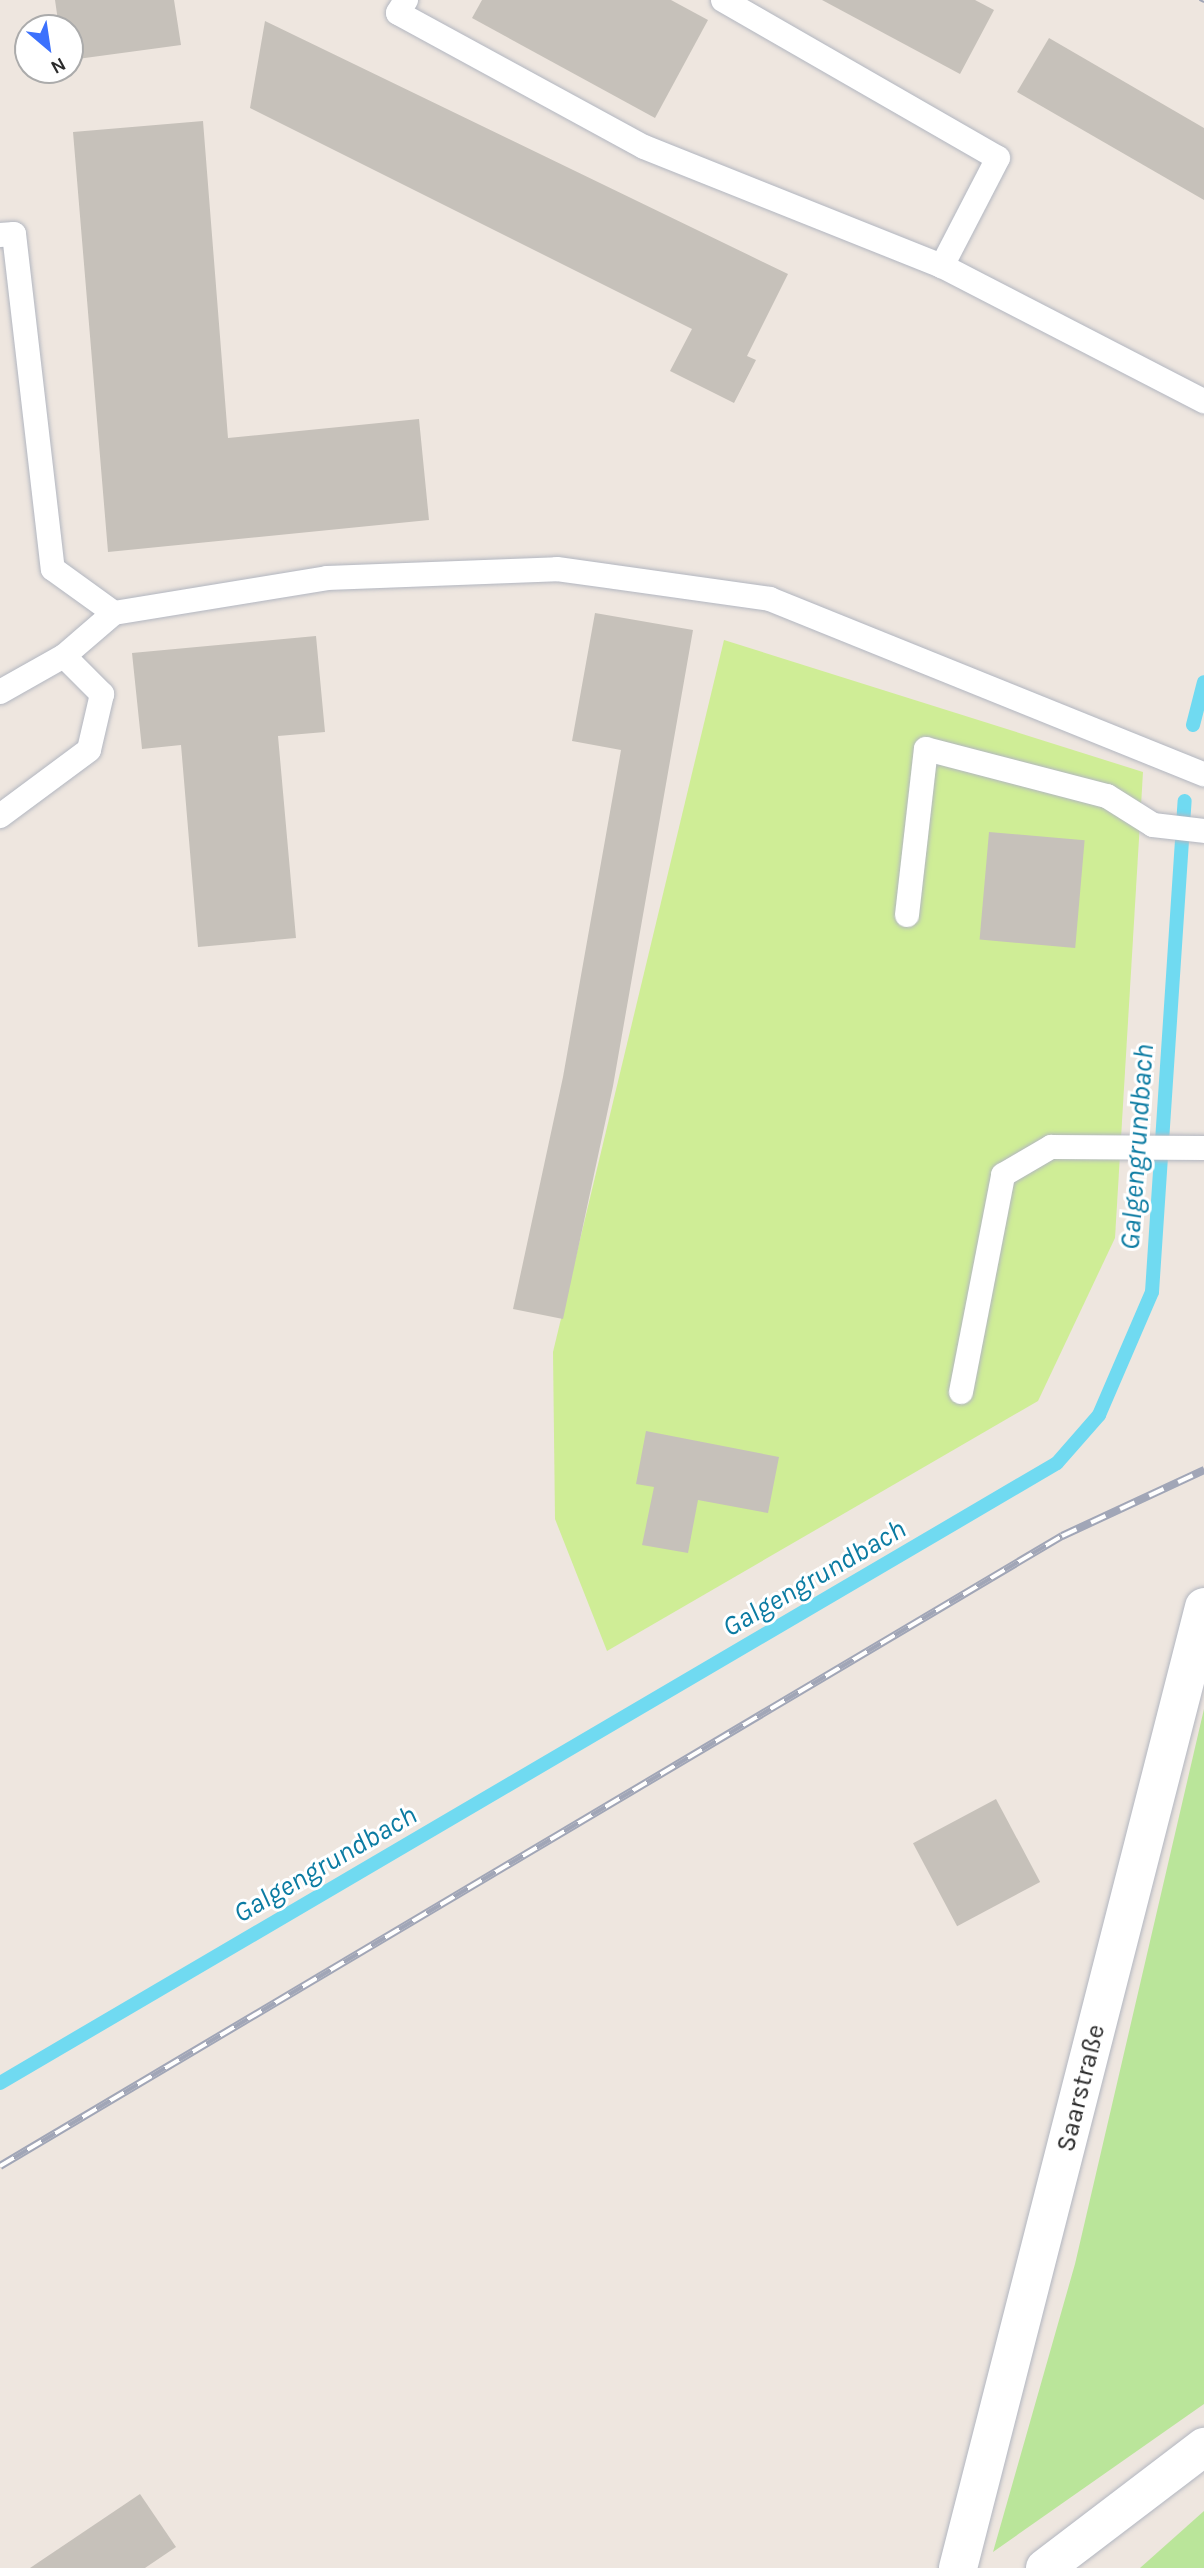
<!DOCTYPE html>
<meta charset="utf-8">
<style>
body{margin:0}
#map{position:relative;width:1204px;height:2568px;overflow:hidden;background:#eee6df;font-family:Karla,sans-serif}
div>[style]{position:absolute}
.green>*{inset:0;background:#bae59a}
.pitch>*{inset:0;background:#cfed96}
.stream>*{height:14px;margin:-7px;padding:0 7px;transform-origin:7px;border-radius:7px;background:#70daf1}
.building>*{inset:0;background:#c6c1ba;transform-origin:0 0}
.roads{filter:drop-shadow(0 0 2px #b2b6c0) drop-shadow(0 0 2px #b2b6c0)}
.service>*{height:24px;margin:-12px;padding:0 12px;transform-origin:12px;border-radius:12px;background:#fff}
.minor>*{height:38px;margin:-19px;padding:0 19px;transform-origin:19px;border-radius:19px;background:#fff}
.tram>*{height:2px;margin:-1px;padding:0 1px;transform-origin:1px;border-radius:1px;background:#a1a6b7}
.rail>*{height:8px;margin-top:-4px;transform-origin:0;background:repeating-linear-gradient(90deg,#fff 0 16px,#a1a6b7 0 32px);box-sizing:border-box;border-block:2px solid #a1a6b7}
span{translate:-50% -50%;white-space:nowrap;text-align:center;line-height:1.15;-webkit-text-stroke:6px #fff;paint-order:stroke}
.street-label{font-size:26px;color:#2c2c2c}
.water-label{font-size:28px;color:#0b7ba2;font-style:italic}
.north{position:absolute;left:14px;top:14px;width:70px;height:70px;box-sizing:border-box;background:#fff;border:2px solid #ababab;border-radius:50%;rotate:151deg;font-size:19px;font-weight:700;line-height:28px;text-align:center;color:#2c2c2c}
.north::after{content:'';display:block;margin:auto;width:24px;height:32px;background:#3c71fd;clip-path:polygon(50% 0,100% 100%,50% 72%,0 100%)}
</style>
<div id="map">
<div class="green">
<i style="clip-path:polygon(1204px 1709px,1204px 2404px,993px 2552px,1075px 2264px)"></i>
<i style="clip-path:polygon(1204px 2511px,1204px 2568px,1140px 2568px)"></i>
</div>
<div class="pitch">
<i style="clip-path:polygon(724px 640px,1143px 772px,1115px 1238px,1038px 1401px,607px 1651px,555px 1519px,553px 1352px)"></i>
</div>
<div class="stream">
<i style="left:1193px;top:725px;width:44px;rotate:-75.7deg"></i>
<i style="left:0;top:2083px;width:1225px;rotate:-30.39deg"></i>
<i style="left:1057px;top:1463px;width:64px;rotate:-48.8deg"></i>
<i style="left:1099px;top:1415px;width:134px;rotate:-66.7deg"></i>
<i style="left:1152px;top:1292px;width:492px;rotate:-86.2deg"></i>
</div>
<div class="building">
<i style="clip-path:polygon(55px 0,174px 0,181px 45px,70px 60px,70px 28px,59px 28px)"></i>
<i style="clip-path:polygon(482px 0,671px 0,708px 20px,655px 118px,472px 18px)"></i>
<i style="clip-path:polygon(822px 0,975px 0,994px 10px,960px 74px)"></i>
<i style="clip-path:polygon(265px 21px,788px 274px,747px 356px,756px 360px,734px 403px,670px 371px,692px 329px,250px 108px)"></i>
<i style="clip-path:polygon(1049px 38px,1204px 128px,1204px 200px,1017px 92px)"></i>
<i style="clip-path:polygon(203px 121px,228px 438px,419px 419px,429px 520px,108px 552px,73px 132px)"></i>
<i style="clip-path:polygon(595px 613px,693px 630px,613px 1086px,563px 1319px,513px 1309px,563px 1077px,621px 750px,572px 741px)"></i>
<i style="clip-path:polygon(316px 636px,325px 732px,278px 736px,296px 938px,198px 947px,181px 745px,142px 749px,132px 653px)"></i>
<i style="left:989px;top:832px;width:96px;height:108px;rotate:5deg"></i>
<i style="clip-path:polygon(646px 1431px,779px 1457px,768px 1513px,698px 1500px,688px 1553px,642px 1545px,654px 1487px,636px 1484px)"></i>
<i style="left:996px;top:1799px;width:94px;height:94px;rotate:62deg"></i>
<i style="clip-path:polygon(140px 2494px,176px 2547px,145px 2568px,30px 2568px)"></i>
</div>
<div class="roads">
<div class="service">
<i style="left:406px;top:0;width:15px;rotate:122deg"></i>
<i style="left:398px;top:13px;width:280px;rotate:28.6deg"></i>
<i style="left:644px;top:147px;width:321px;rotate:21.8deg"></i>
<i style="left:942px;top:266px;width:295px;rotate:27.3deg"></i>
<i style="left:723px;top:0;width:317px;rotate:29.9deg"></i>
<i style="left:998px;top:158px;width:122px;rotate:117.4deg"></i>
<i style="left:0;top:235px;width:14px;rotate:-4deg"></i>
<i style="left:14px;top:234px;width:337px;rotate:83.4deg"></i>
<i style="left:53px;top:569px;width:75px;rotate:35.8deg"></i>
<i style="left:64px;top:656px;width:66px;rotate:-40.7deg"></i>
<i style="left:114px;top:613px;width:216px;rotate:-9.3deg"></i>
<i style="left:327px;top:578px;width:230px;rotate:-2.2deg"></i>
<i style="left:557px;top:569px;width:215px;rotate:8deg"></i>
<i style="left:770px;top:599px;width:468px;rotate:22deg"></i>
<i style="left:0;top:692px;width:73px;rotate:-29.4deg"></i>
<i style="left:64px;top:656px;width:54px;rotate:45deg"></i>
<i style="left:102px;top:694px;width:57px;rotate:103.1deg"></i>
<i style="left:89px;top:750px;width:111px;rotate:143.4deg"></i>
<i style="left:907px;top:915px;width:167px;rotate:-83.5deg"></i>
<i style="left:926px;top:749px;width:187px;rotate:14.6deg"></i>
<i style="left:1107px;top:796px;width:54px;rotate:32.2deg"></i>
<i style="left:1153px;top:825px;width:51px;rotate:6.7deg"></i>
<i style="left:961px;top:1392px;width:221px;rotate:-79deg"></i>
<i style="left:1003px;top:1175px;width:56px;rotate:-30.3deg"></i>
<i style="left:1051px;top:1147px;width:153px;rotate:0.4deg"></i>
</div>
<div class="minor">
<i style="left:958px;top:2568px;width:992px;rotate:-75.64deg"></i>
<i style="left:1045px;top:2568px;width:200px;rotate:-37.3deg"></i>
</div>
</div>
<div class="tram">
<i style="left:1200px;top:0;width:4px;rotate:27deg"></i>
</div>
<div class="rail">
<i style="left:0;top:2166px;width:1235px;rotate:-30.68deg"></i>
<i style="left:1062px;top:1536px;width:157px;rotate:-24.9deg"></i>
</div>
<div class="street-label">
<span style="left:1081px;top:2088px;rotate:-76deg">Saarstraße</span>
</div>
<div class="water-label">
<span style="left:1137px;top:1147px;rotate:-86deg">Galgengrundbach</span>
<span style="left:814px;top:1578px;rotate:-30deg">Galgengrundbach</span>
<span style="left:325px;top:1864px;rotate:-30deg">Galgengrundbach</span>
</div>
<div class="north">N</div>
</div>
